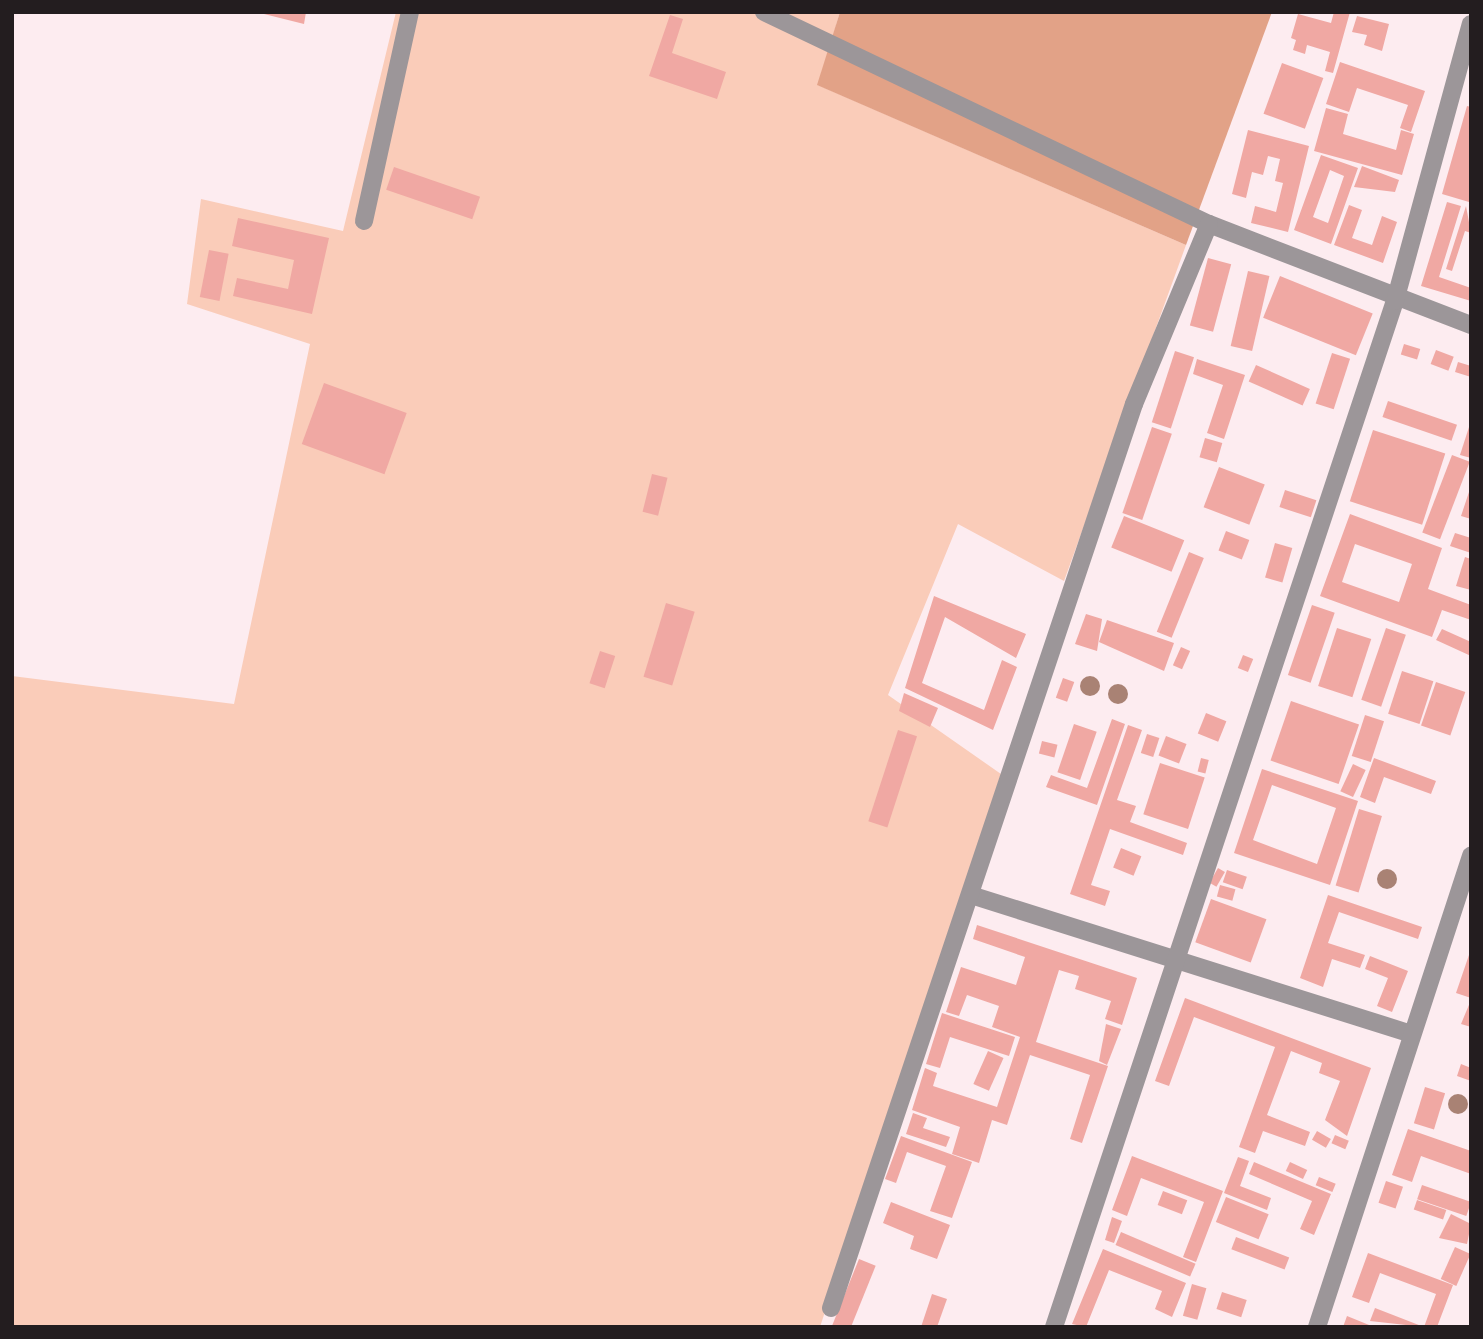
<!DOCTYPE html>
<style>
body{margin:0}
#map{position:relative;width:1483px;height:1339px;overflow:hidden;background:#fdecf0;font-family:"Public Sans",sans-serif}
div>[style]{position:absolute}
.green>*{inset:0;background:#faccb9}
.forest>*{inset:0;background:#e2a287}
.building>*{inset:0;background:#f0a8a3;transform-origin:0 0}
.street>*{height:18px;margin:-9px;padding:0 9px;transform-origin:9px;border-radius:9px;background:#9c9699}
.trees>*{width:20px;height:20px;margin:-10px;border-radius:50%;background:#a98274}
span{translate:-50% -50%;white-space:nowrap;text-align:center;line-height:1.15;-webkit-text-stroke:6px #fdecf0;paint-order:stroke}
.frame{position:absolute;inset:0;border:14px solid #231d1f;pointer-events:none}
</style>
<div id="map">
<div class="green">
<i style="clip-path:polygon(396px 12px,840px 12px,818px 85px,1186px 245px,1064px 581px,958px 524px,888px 695px,1001px 774px,820px 1327px,12px 1327px,12px 676px,234px 704px,310px 344px,187px 304px,201px 199px,343px 231px)"></i>
</div>
<div class="forest">
<i style="clip-path:polygon(840px 12px,1272px 12px,1186px 245px,817px 85px)"></i>
</div>
<div class="building">
<i style="clip-path:polygon(256px 12px,306px 12px,304px 24px)"></i>
<i style="clip-path:polygon(1334px 12px,1350px 12px,1333px 73px,1325px 71px,1330px 52px,1307px 45px,1305px 54px,1293px 50px,1296px 40px,1291px 38px,1298px 14px,1331px 23px)"></i>
<i style="clip-path:polygon(670px 15px,683px 19px,672px 53px,726px 72px,717px 99px,649px 76px)"></i>
<i style="clip-path:polygon(1357px 16px,1389px 24px,1382px 51px,1364px 45px,1367px 35px,1352px 32px)"></i>
<i style="clip-path:polygon(1340px 62px,1425px 91px,1411px 132px,1400px 128px,1408px 105px,1357px 88px,1349px 112px,1326px 104px)"></i>
<i style="left:1282px;top:63px;width:44px;height:54px;rotate:20deg"></i>
<i style="clip-path:polygon(1467px 106px,1471px 107px,1469px 202px,1442px 194px)"></i>
<i style="clip-path:polygon(1326px 108px,1348px 114px,1343px 134px,1396px 150px,1401px 130px,1414px 134px,1402px 175px,1314px 151px)"></i>
<i style="clip-path:polygon(1248px 130px,1309px 146px,1288px 232px,1251px 223px,1255px 206px,1276px 212px,1283px 183px,1275px 181px,1280px 159px,1268px 156px,1263px 175px,1252px 172px,1246px 198px,1232px 194px)"></i>
<i style="clip-path:polygon(evenodd,1321px 155px,1358px 168px,1331px 244px,1294px 230px,1321px 155px,1330px 170px,1344px 176px,1328px 223px,1313px 217px,1330px 170px)"></i>
<i style="clip-path:polygon(1362px 166px,1399px 180px,1395px 192px,1354px 187px)"></i>
<i style="left:394px;top:167px;width:91px;height:24px;rotate:19deg"></i>
<i style="clip-path:polygon(1447px 202px,1461px 206px,1439px 277px,1471px 288px,1471px 301px,1421px 286px)"></i>
<i style="clip-path:polygon(1349px 205px,1362px 210px,1352px 238px,1372px 245px,1382px 216px,1397px 222px,1383px 263px,1334px 245px)"></i>
<i style="clip-path:polygon(1466px 206px,1471px 233px,1465px 231px,1452px 271px,1446px 269px)"></i>
<i style="clip-path:polygon(238px 218px,329px 238px,312px 314px,233px 296px,237px 278px,288px 289px,294px 260px,232px 246px)"></i>
<i style="left:209px;top:250px;width:20px;height:48px;rotate:11deg"></i>
<i style="left:1208px;top:258px;width:24px;height:70px;rotate:15deg"></i>
<i style="left:1248px;top:271px;width:22px;height:77px;rotate:13deg"></i>
<i style="left:1280px;top:276px;width:100px;height:45px;rotate:22deg"></i>
<i style="left:1404px;top:344px;width:17px;height:11px;rotate:17deg"></i>
<i style="left:1436px;top:350px;width:19px;height:15px;rotate:21deg"></i>
<i style="left:1175px;top:351px;width:20px;height:75px;rotate:18deg"></i>
<i style="left:1332px;top:353px;width:19px;height:53px;rotate:18deg"></i>
<i style="clip-path:polygon(1197px 359px,1245px 375px,1224px 439px,1207px 433px,1223px 385px,1193px 374px)"></i>
<i style="clip-path:polygon(1458px 362px,1471px 366px,1471px 377px,1455px 372px)"></i>
<i style="left:1256px;top:365px;width:59px;height:18px;rotate:24deg"></i>
<i style="left:324px;top:383px;width:88px;height:65px;rotate:20deg"></i>
<i style="left:1388px;top:401px;width:73px;height:17px;rotate:19deg"></i>
<i style="clip-path:polygon(1470px 424px,1471px 424px,1471px 458px,1460px 455px)"></i>
<i style="left:1152px;top:427px;width:21px;height:91px;rotate:19deg"></i>
<i style="left:1373px;top:430px;width:76px;height:75px;rotate:18deg"></i>
<i style="left:1205px;top:438px;width:18px;height:20px;rotate:16deg"></i>
<i style="left:1452px;top:455px;width:19px;height:83px;rotate:21deg"></i>
<i style="left:1219px;top:467px;width:49px;height:43px;rotate:21deg"></i>
<i style="left:652px;top:474px;width:16px;height:39px;rotate:14deg"></i>
<i style="clip-path:polygon(1470px 489px,1471px 489px,1471px 519px,1461px 516px)"></i>
<i style="left:1285px;top:490px;width:33px;height:18px;rotate:18deg"></i>
<i style="clip-path:polygon(evenodd,1350px 514px,1442px 548px,1428px 589px,1471px 605px,1471px 620px,1442px 610px,1432px 637px,1320px 596px,1350px 514px,1355px 544px,1412px 564px,1399px 602px,1342px 582px,1355px 544px)"></i>
<i style="left:1124px;top:516px;width:65px;height:34px;rotate:22deg"></i>
<i style="left:1226px;top:531px;width:25px;height:21px;rotate:21deg"></i>
<i style="clip-path:polygon(1455px 533px,1471px 538px,1471px 553px,1450px 546px)"></i>
<i style="left:1275px;top:543px;width:18px;height:36px;rotate:16deg"></i>
<i style="left:1189px;top:552px;width:16px;height:86px;rotate:22deg"></i>
<i style="clip-path:polygon(1465px 557px,1471px 559px,1471px 590px,1456px 586px)"></i>
<i style="clip-path:polygon(934px 596px,1026px 634px,1016px 658px,945px 617px,922px 683px,984px 710px,1002px 660px,1017px 667px,993px 730px,905px 688px)"></i>
<i style="left:666px;top:603px;width:30px;height:77px;rotate:17deg"></i>
<i style="left:1312px;top:605px;width:24px;height:74px;rotate:19deg"></i>
<i style="clip-path:polygon(1086px 614px,1102px 619px,1097px 651px,1075px 644px)"></i>
<i style="clip-path:polygon(1107px 620px,1174px 643px,1164px 671px,1099px 642px)"></i>
<i style="left:1337px;top:628px;width:36px;height:61px;rotate:18deg"></i>
<i style="left:1386px;top:628px;width:21px;height:76px;rotate:19deg"></i>
<i style="clip-path:polygon(1442px 629px,1471px 642px,1471px 656px,1436px 640px)"></i>
<i style="left:1181px;top:647px;width:10px;height:20px;rotate:24deg"></i>
<i style="left:600px;top:651px;width:16px;height:34px;rotate:18deg"></i>
<i style="left:1243px;top:655px;width:11px;height:14px;rotate:22deg"></i>
<i style="left:1402px;top:671px;width:33px;height:45px;rotate:18deg"></i>
<i style="left:1063px;top:678px;width:12px;height:21px;rotate:20deg"></i>
<i style="left:1436px;top:682px;width:31px;height:46px;rotate:19deg"></i>
<i style="clip-path:polygon(904px 693px,938px 708px,930px 727px,899px 711px)"></i>
<i style="left:1291px;top:701px;width:72px;height:63px;rotate:19deg"></i>
<i style="left:1206px;top:713px;width:22px;height:22px;rotate:22deg"></i>
<i style="left:1365px;top:715px;width:20px;height:43px;rotate:18deg"></i>
<i style="clip-path:polygon(1112px 719px,1125px 724px,1097px 805px,1046px 787px,1051px 775px,1087px 788px)"></i>
<i style="left:1074px;top:724px;width:24px;height:51px;rotate:19deg"></i>
<i style="clip-path:polygon(1128px 725px,1142px 730px,1117px 800px,1136px 806px,1130px 822px,1187px 843px,1183px 855px,1110px 829px,1091px 885px,1110px 891px,1105px 906px,1070px 894px)"></i>
<i style="left:898px;top:730px;width:20px;height:96px;rotate:18deg"></i>
<i style="left:1147px;top:734px;width:13px;height:20px;rotate:18deg"></i>
<i style="left:1166px;top:736px;width:22px;height:21px;rotate:21deg"></i>
<i style="left:1042px;top:741px;width:16px;height:13px;rotate:14deg"></i>
<i style="left:1201px;top:758px;width:8px;height:14px;rotate:14deg"></i>
<i style="clip-path:polygon(1374px 758px,1436px 781px,1431px 794px,1384px 777px,1375px 803px,1360px 797px)"></i>
<i style="left:1160px;top:763px;width:47px;height:54px;rotate:18deg"></i>
<i style="left:1353px;top:764px;width:14px;height:30px;rotate:25deg"></i>
<i style="clip-path:polygon(evenodd,1262px 769px,1358px 801px,1330px 885px,1234px 853px,1262px 769px,1272px 785px,1336px 808px,1317px 864px,1253px 840px,1272px 785px)"></i>
<i style="left:1359px;top:809px;width:24px;height:80px;rotate:17deg"></i>
<i style="left:1121px;top:848px;width:22px;height:21px;rotate:22deg"></i>
<i style="left:1218px;top:868px;width:8px;height:17px;rotate:30deg"></i>
<i style="left:1227px;top:870px;width:21px;height:13px;rotate:19deg"></i>
<i style="left:1220px;top:885px;width:16px;height:12px;rotate:15deg"></i>
<i style="clip-path:polygon(1328px 895px,1422px 927px,1418px 939px,1339px 912px,1328px 943px,1365px 955px,1360px 968px,1332px 959px,1323px 987px,1300px 978px)"></i>
<i style="left:1211px;top:899px;width:59px;height:46px;rotate:20deg"></i>
<i style="clip-path:polygon(977px 925px,1137px 978px,1122px 1025px,1105px 1019px,1111px 1001px,1075px 989px,1079px 976px,1059px 970px,1036px 1042px,1108px 1066px,1082px 1143px,1070px 1139px,1090px 1075px,1030px 1055px,1007px 1125px,992px 1120px,979px 1163px,952px 1154px,960px 1127px,912px 1110px,925px 1068px,937px 1073px,933px 1086px,997px 1107px,1020px 1037px,992px 1027px,999px 1006px,967px 995px,959px 1016px,946px 1012px,961px 967px,1016px 985px,1025px 957px,973px 939px)"></i>
<i style="clip-path:polygon(1470px 952px,1471px 952px,1471px 998px,1456px 993px)"></i>
<i style="clip-path:polygon(1370px 956px,1408px 971px,1392px 1012px,1377px 1006px,1388px 978px,1365px 969px)"></i>
<i style="clip-path:polygon(1185px 998px,1371px 1068px,1347px 1136px,1325px 1120px,1340px 1081px,1319px 1073px,1322px 1063px,1291px 1051px,1267px 1115px,1310px 1132px,1305px 1146px,1263px 1131px,1255px 1153px,1239px 1147px,1275px 1047px,1194px 1017px,1169px 1086px,1155px 1081px)"></i>
<i style="clip-path:polygon(1471px 1000px,1471px 1027px,1461px 1024px)"></i>
<i style="clip-path:polygon(942px 1013px,1015px 1037px,1009px 1056px,950px 1037px,940px 1068px,926px 1064px)"></i>
<i style="clip-path:polygon(1106px 1024px,1121px 1029px,1107px 1065px,1099px 1061px)"></i>
<i style="left:988px;top:1051px;width:17px;height:36px;rotate:24deg"></i>
<i style="clip-path:polygon(1461px 1064px,1471px 1068px,1471px 1081px,1457px 1076px)"></i>
<i style="left:1425px;top:1087px;width:21px;height:38px;rotate:17deg"></i>
<i style="clip-path:polygon(913px 1113px,927px 1118px,923px 1128px,950px 1137px,946px 1147px,906px 1134px)"></i>
<i style="clip-path:polygon(1408px 1129px,1471px 1151px,1471px 1174px,1421px 1156px,1412px 1182px,1392px 1175px)"></i>
<i style="left:1317px;top:1131px;width:16px;height:10px;rotate:30deg"></i>
<i style="left:1335px;top:1135px;width:15px;height:9px;rotate:23deg"></i>
<i style="clip-path:polygon(901px 1136px,972px 1162px,952px 1218px,930px 1211px,946px 1166px,907px 1152px,896px 1183px,885px 1179px)"></i>
<i style="clip-path:polygon(1132px 1156px,1223px 1191px,1196px 1262px,1183px 1257px,1204px 1202px,1141px 1178px,1127px 1216px,1112px 1210px)"></i>
<i style="clip-path:polygon(1238px 1157px,1249px 1161px,1240px 1186px,1271px 1198px,1267px 1210px,1224px 1193px)"></i>
<i style="clip-path:polygon(1254px 1162px,1331px 1194px,1314px 1235px,1300px 1229px,1312px 1201px,1249px 1174px)"></i>
<i style="left:1290px;top:1162px;width:19px;height:10px;rotate:25deg"></i>
<i style="left:1319px;top:1177px;width:18px;height:9px;rotate:22deg"></i>
<i style="left:1386px;top:1181px;width:18px;height:23px;rotate:19deg"></i>
<i style="left:1422px;top:1185px;width:52px;height:15px;rotate:19deg"></i>
<i style="left:1163px;top:1191px;width:26px;height:15px;rotate:21deg"></i>
<i style="left:1226px;top:1197px;width:46px;height:27px;rotate:22deg"></i>
<i style="left:1417px;top:1200px;width:31px;height:10px;rotate:19deg"></i>
<i style="clip-path:polygon(891px 1202px,950px 1225px,937px 1259px,910px 1249px,914px 1236px,883px 1223px)"></i>
<i style="clip-path:polygon(1451px 1214px,1471px 1224px,1467px 1244px,1439px 1238px)"></i>
<i style="clip-path:polygon(1112px 1217px,1122px 1221px,1114px 1243px,1105px 1240px)"></i>
<i style="left:1121px;top:1232px;width:81px;height:14px;rotate:23deg"></i>
<i style="left:1236px;top:1237px;width:57px;height:13px;rotate:21deg"></i>
<i style="left:1455px;top:1247px;width:17px;height:35px;rotate:24deg"></i>
<i style="clip-path:polygon(1103px 1249px,1186px 1283px,1172px 1317px,1155px 1309px,1162px 1291px,1109px 1270px,1086px 1327px,1072px 1324px)"></i>
<i style="clip-path:polygon(1368px 1253px,1453px 1285px,1437px 1327px,1424px 1327px,1436px 1294px,1380px 1273px,1369px 1303px,1352px 1297px)"></i>
<i style="left:859px;top:1259px;width:18px;height:73px;rotate:22deg"></i>
<i style="left:1192px;top:1284px;width:15px;height:33px;rotate:16deg"></i>
<i style="left:1222px;top:1292px;width:26px;height:18px;rotate:18deg"></i>
<i style="clip-path:polygon(932px 1294px,947px 1299px,937px 1327px,921px 1327px)"></i>
<i style="clip-path:polygon(1375px 1308px,1424px 1327px,1370px 1321px)"></i>
<i style="clip-path:polygon(1347px 1316px,1374px 1327px,1343px 1327px)"></i>
</div>
<div class="street">
<i style="left:764px;top:12px;width:493px;rotate:25.5deg"></i>
<i style="left:1209px;top:224px;width:281px;rotate:21.1deg"></i>
<i style="left:364px;top:221px;width:214px;rotate:-77.6deg"></i>
<i style="left:974px;top:896px;width:458px;rotate:17.5deg"></i>
<i style="left:831px;top:1308px;width:953px;rotate:-71.47deg"></i>
<i style="left:1134px;top:404px;width:195px;rotate:-67.4deg"></i>
<i style="left:1054px;top:1327px;width:1081px;rotate:-71.62deg"></i>
<i style="left:1395px;top:301px;width:287px;rotate:-74.7deg"></i>
<i style="left:1317px;top:1327px;width:496px;rotate:-71.9deg"></i>
</div>
<div class="trees">
<i style="left:1090px;top:686px"></i>
<i style="left:1118px;top:694px"></i>
<i style="left:1387px;top:879px"></i>
<i style="left:1458px;top:1104px"></i>
</div>
<div class="frame"></div>
</div>
